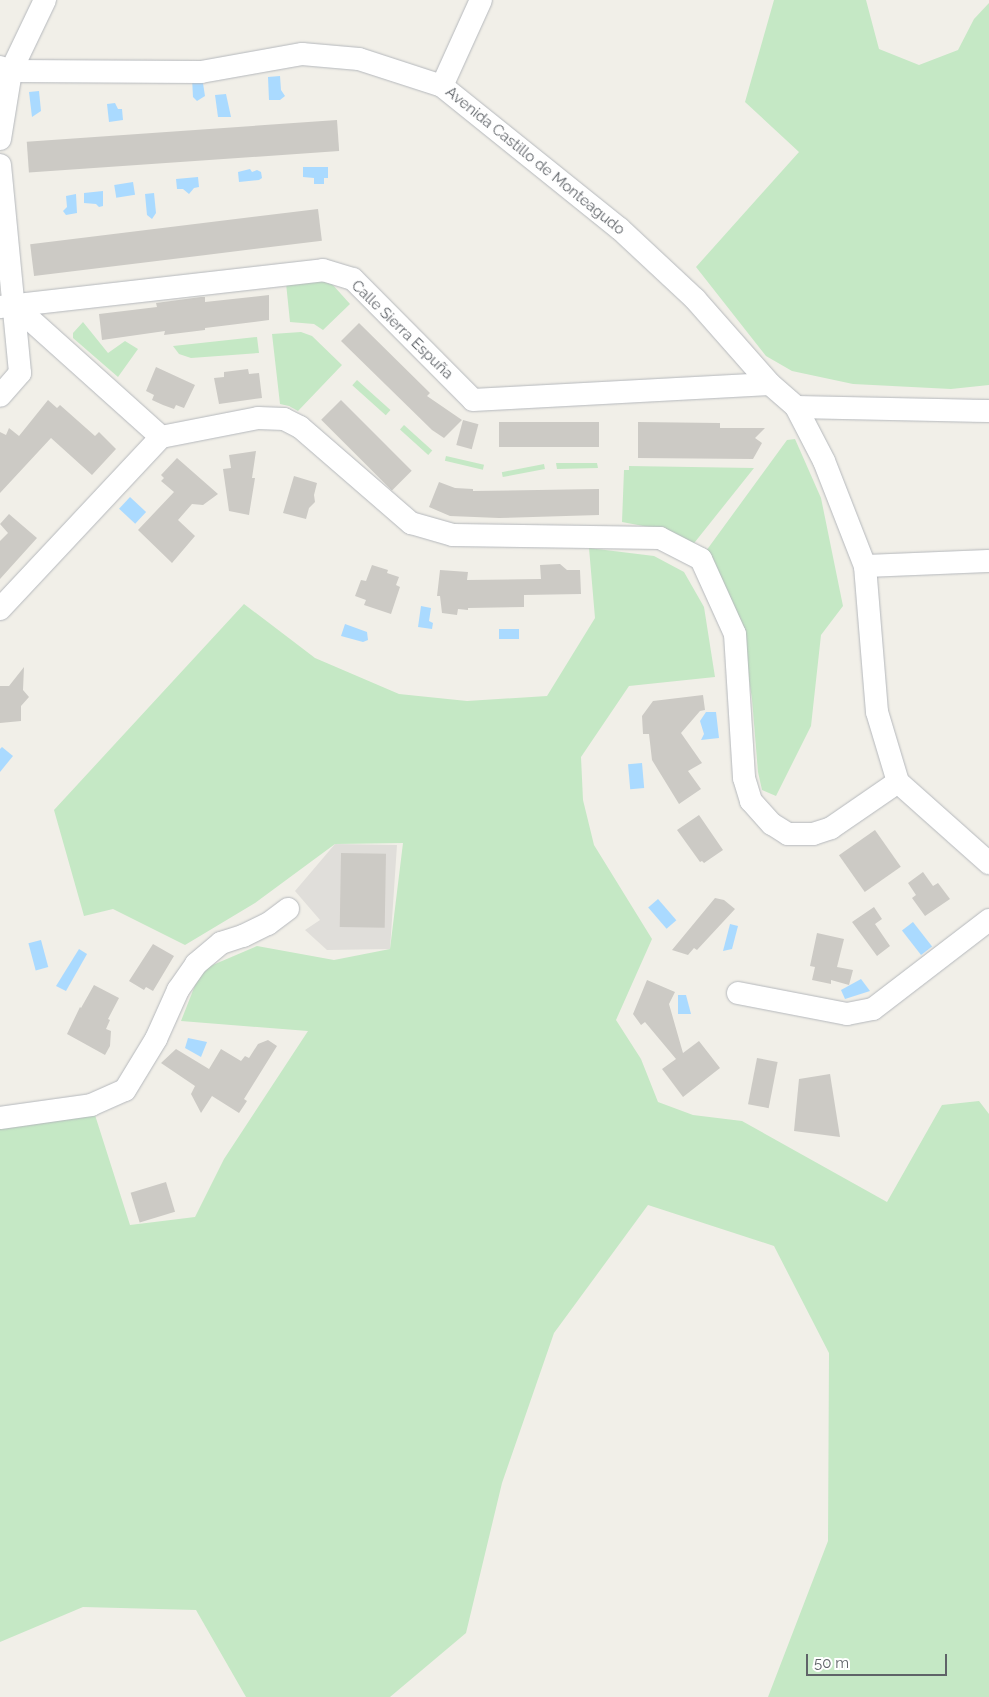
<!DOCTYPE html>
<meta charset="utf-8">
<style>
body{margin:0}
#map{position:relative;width:989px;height:1697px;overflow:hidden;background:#f1efe8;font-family:Raleway,sans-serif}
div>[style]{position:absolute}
.industrial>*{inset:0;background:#e0deda}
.green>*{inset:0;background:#c5e8c5;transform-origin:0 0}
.water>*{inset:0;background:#aadaff;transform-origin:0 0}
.building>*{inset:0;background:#cccac5;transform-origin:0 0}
.roads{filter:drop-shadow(0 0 1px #b5b8bc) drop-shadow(0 0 1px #b5b8bc)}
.street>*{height:22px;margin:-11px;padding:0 11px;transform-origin:11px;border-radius:11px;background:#fff}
span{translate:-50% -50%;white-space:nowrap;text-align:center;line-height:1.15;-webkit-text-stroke:4.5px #fff;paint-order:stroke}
.street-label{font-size:15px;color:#5f6368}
.scale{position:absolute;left:806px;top:1654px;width:141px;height:22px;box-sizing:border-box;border:2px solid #5f6368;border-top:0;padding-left:6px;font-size:15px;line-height:18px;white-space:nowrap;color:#5f6368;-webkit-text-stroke:4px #fff;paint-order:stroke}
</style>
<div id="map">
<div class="industrial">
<i style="clip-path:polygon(335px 844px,397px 845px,390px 949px,327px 950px,305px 930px,320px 920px,295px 891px)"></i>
</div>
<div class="green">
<i style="clip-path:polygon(774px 0,866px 0,879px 49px,919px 65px,958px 50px,974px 19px,989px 3px,989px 385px,951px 389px,853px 384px,792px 371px,766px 356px,696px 267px,799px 152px,745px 102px)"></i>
<i style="clip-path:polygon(313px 278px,332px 284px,350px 304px,323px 330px,314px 324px,290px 322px,286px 283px)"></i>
<i style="clip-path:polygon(83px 322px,108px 353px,125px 341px,138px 349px,118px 377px,73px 338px,73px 333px)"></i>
<i style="clip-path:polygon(301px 332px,312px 336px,342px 365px,298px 411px,289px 406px,280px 404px,272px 334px)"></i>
<i style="clip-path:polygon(257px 337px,259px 353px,191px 358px,179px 354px,173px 346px)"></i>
<i style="left:357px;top:380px;width:45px;height:7px;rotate:42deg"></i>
<i style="left:404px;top:425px;width:38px;height:6px;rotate:42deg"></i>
<i style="clip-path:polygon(795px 439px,821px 498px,843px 606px,821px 635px,811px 726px,776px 796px,762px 790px,758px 772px,752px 699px,740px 620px,706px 551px,787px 440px)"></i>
<i style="left:446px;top:456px;width:39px;height:5px;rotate:13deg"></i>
<i style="clip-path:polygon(556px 463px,597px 463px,598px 468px,557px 469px)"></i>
<i style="left:544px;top:464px;width:5px;height:43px;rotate:79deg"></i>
<i style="clip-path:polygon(629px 466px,754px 468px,691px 547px,654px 528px,622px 522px,624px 470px,629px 470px)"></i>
<i style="clip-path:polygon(589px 548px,654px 556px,684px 572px,704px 607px,715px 677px,629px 686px,581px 757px,583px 800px,594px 845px,652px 939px,616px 1020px,641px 1059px,658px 1102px,693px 1115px,742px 1121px,887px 1202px,942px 1105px,979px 1101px,989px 1114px,989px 1697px,768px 1697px,828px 1541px,829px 1353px,774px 1246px,648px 1205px,554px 1333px,502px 1483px,466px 1633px,390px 1697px,246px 1697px,196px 1610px,83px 1607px,0 1642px,0 1126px,95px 1115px,130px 1225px,195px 1217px,224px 1159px,308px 1031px,181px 1021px,201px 970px,257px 946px,334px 960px,390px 949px,403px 843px,335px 844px,255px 903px,185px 945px,113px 909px,84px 916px,54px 810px,244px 604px,315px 658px,399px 694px,467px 701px,547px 696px,595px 618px)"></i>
</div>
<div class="water">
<i style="clip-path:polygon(280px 76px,281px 90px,285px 96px,280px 100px,269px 100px,268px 77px)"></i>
<i style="clip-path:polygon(202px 77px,205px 96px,197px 101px,193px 97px,192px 78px)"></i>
<i style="clip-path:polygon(39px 91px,41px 111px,32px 117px,29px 92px)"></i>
<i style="clip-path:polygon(226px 94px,231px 117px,218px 117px,215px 95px)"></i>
<i style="clip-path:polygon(115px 103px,118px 109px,122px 109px,123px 120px,109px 122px,107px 104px)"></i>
<i style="clip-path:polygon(303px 167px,328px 167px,328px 178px,324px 178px,324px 184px,314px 184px,314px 178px,303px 177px)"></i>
<i style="clip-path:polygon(250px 169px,252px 172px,257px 170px,261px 172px,262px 178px,259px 180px,239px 182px,238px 172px)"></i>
<i style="clip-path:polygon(198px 177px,199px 187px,194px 188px,189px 194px,183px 189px,177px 189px,176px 179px)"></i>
<i style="left:133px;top:182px;width:13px;height:19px;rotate:81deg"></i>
<i style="clip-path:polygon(103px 191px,103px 206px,99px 207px,96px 204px,84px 203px,84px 193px)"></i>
<i style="clip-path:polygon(154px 193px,156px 213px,152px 219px,147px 215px,145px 194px)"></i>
<i style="clip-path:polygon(76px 194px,77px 213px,66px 215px,63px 211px,67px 207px,66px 196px)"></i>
<i style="left:130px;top:497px;width:22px;height:16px;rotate:43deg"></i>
<i style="clip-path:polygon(421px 606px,431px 608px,429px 621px,433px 623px,432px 629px,418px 627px)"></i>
<i style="clip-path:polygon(345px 624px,367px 632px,368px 640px,363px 642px,341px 636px)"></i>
<i style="left:499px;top:629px;width:20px;height:10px"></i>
<i style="clip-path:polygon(706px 712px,716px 712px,719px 738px,701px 740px,704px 734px,700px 721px)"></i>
<i style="clip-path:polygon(2px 747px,13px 756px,0 772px,0 749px)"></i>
<i style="left:642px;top:763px;width:25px;height:14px;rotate:85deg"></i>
<i style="left:658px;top:899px;width:28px;height:13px;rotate:49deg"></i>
<i style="left:913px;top:922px;width:31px;height:14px;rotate:52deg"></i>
<i style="clip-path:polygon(730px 924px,738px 926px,732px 949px,723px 951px)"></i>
<i style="left:41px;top:940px;width:28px;height:13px;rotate:75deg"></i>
<i style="clip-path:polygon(79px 949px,87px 954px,66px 991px,56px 986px)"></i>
<i style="clip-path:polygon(861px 979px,870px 991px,845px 999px,841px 990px)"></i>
<i style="clip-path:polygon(678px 995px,686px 995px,691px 1014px,678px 1014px)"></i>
<i style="clip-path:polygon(188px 1038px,207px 1042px,201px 1057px,185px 1048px)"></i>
</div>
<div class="building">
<i style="left:337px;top:120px;width:31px;height:311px;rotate:86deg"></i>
<i style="left:318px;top:209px;width:32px;height:290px;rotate:83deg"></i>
<i style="clip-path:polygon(269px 295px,269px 320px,205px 328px,205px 330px,164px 335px,165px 331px,102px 340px,99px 314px,157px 307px,156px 303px,201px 297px,205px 297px,205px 302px)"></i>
<i style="clip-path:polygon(359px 323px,430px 393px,427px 396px,462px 420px,444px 438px,432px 430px,341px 341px)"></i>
<i style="clip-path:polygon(156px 367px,195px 385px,184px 408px,176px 405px,174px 409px,163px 405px,152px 400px,154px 395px,146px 391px)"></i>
<i style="clip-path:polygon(248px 369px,249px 374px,259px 373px,262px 398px,219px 404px,214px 378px,224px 377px,224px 372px)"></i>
<i style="clip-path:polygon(48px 400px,57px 408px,60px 405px,95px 436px,99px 432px,116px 449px,92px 475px,51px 438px,0 493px,0 432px,6px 435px,9px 428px,19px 436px)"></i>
<i style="left:341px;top:400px;width:100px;height:28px;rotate:45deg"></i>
<i style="left:463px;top:420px;width:16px;height:26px;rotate:15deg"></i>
<i style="left:599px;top:422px;width:25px;height:100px;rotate:90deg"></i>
<i style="clip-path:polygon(638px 422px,720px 423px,720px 428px,765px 428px,755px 438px,762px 443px,753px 459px,638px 458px)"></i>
<i style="clip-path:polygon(256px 451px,252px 478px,255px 478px,249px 515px,229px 511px,223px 469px,231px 468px,229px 455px)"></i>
<i style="clip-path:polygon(177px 458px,218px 494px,203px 505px,192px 504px,178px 520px,195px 536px,172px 563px,138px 530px,174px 492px,161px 481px,164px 478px,161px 475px)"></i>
<i style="clip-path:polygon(294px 476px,317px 483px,314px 495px,315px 502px,309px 508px,306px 519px,283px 513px)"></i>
<i style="clip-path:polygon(439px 482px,455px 488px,473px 489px,473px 491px,599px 489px,599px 515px,499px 518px,450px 516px,429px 507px)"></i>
<i style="clip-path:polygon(9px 514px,37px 538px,0 579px,0 541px,8px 533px,0 524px)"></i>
<i style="clip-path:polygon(560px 564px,567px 570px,580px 570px,581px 594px,524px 595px,524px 607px,468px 608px,468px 610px,458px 609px,457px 615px,442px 613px,440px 596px,437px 596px,440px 570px,468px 572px,467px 580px,541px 579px,540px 565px)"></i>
<i style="clip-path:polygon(372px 565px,388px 570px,387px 573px,399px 577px,396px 585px,400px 587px,391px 614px,364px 605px,366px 600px,355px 596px,361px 580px,366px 581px)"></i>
<i style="clip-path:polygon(24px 667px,23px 690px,29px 697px,21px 706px,21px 721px,0 723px,0 686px,9px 686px)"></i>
<i style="clip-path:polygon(703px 695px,705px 710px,700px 711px,681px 733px,702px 763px,688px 771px,701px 789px,679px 804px,652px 760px,649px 734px,643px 734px,642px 716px,653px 701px)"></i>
<i style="clip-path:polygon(699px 815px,723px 850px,704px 863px,702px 861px,700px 862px,677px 830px)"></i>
<i style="left:875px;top:830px;width:45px;height:44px;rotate:55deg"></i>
<i style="left:341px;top:853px;width:45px;height:74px;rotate:1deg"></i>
<i style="clip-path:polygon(923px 872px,933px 886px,938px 883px,950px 899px,925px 916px,912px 898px,916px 895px,908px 883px)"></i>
<i style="clip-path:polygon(715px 898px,724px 900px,735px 909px,697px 950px,694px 948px,688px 955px,672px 950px)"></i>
<i style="clip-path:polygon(874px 907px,882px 919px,875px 924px,890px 946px,877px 956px,852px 922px)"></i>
<i style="clip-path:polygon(817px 933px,844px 939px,837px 967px,853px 970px,849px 985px,831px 980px,831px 984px,812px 980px,815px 967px,810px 966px)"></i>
<i style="clip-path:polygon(153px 944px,174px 956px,153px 991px,146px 987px,144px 990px,129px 981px)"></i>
<i style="clip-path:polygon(647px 980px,675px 992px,669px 1004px,683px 1053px,699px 1041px,720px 1068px,683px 1097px,662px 1069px,676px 1059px,645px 1022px,641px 1025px,633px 1014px)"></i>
<i style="clip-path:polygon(94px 985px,119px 998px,108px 1019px,110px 1020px,106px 1029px,111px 1031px,110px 1046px,105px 1055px,67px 1034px,80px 1007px,81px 1008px)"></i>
<i style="clip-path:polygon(268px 1040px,277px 1046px,244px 1099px,247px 1101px,239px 1113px,212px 1096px,201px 1113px,191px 1094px,195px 1086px,161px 1063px,176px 1049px,209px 1069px,221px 1049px,241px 1061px,245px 1056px,249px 1058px,258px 1044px)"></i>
<i style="left:757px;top:1058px;width:21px;height:47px;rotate:11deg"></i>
<i style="clip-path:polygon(830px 1074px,840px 1137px,794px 1131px,799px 1079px)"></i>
<i style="left:166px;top:1182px;width:31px;height:37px;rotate:73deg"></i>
</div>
<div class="roads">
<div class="street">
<i style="left:0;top:67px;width:12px;rotate:20deg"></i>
<i style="left:11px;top:71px;width:190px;rotate:0.3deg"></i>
<i style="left:201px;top:72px;width:103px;rotate:-10.1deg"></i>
<i style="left:302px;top:54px;width:57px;rotate:5deg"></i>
<i style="left:359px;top:59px;width:87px;rotate:18deg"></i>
<i style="left:442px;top:86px;width:228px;rotate:38.8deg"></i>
<i style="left:620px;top:229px;width:103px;rotate:43deg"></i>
<i style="left:695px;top:299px;width:113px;rotate:48.6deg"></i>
<i style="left:770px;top:384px;width:35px;rotate:41deg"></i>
<i style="left:796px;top:407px;width:61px;rotate:62.6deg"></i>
<i style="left:824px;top:461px;width:113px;rotate:68.7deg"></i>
<i style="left:865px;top:566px;width:146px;rotate:85.3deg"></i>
<i style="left:877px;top:712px;width:73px;rotate:73.3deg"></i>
<i style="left:898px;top:782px;width:122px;rotate:41.7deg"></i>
<i style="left:442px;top:86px;width:94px;rotate:-65.6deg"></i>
<i style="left:0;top:139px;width:69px;rotate:-80.8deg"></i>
<i style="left:11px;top:71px;width:79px;rotate:-64.4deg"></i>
<i style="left:0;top:165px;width:209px;rotate:84.5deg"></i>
<i style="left:20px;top:373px;width:30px;rotate:131deg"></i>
<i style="left:14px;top:305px;width:198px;rotate:41.9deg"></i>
<i style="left:0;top:307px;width:325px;rotate:-6.5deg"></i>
<i style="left:323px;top:270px;width:31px;rotate:17deg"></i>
<i style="left:353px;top:279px;width:170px;rotate:45.2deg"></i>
<i style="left:473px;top:400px;width:297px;rotate:-3.1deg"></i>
<i style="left:796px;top:407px;width:193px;rotate:1.2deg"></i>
<i style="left:865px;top:566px;width:124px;rotate:-2.3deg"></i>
<i style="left:0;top:609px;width:236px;rotate:-46.9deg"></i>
<i style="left:161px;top:437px;width:99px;rotate:-11.1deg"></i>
<i style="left:258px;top:418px;width:26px;rotate:2deg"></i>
<i style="left:284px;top:419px;width:18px;rotate:27deg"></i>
<i style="left:300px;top:427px;width:147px;rotate:40.9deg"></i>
<i style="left:411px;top:523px;width:44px;rotate:15.9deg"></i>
<i style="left:453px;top:535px;width:207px;rotate:0.8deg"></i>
<i style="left:660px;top:538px;width:46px;rotate:27.1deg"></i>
<i style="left:701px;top:559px;width:82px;rotate:65.6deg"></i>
<i style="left:735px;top:634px;width:144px;rotate:86.4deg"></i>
<i style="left:744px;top:778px;width:24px;rotate:73deg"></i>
<i style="left:751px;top:801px;width:31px;rotate:48deg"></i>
<i style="left:772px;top:824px;width:19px;rotate:32deg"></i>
<i style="left:788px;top:834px;width:25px"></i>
<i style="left:813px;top:834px;width:19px;rotate:-18deg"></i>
<i style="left:831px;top:828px;width:81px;rotate:-34.5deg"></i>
<i style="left:738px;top:993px;width:111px;rotate:10.9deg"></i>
<i style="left:847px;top:1014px;width:26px;rotate:-11deg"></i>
<i style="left:873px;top:1009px;width:146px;rotate:-37.5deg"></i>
<i style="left:0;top:1118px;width:92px;rotate:-8.1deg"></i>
<i style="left:91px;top:1105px;width:37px;rotate:-24deg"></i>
<i style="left:125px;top:1090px;width:60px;rotate:-58.7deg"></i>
<i style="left:156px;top:1039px;width:54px;rotate:-65.8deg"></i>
<i style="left:178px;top:990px;width:32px;rotate:-55deg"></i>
<i style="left:196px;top:964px;width:33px;rotate:-40deg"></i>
<i style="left:221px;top:943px;width:23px;rotate:-18deg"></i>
<i style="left:243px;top:936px;width:28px;rotate:-26deg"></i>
<i style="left:268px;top:924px;width:25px;rotate:-37deg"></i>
</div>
</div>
<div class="street-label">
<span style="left:535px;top:161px;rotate:39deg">Avenida Castillo de Monteagudo</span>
<span style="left:402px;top:330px;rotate:44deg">Calle Sierra Espuña</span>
</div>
<div class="scale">50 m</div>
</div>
